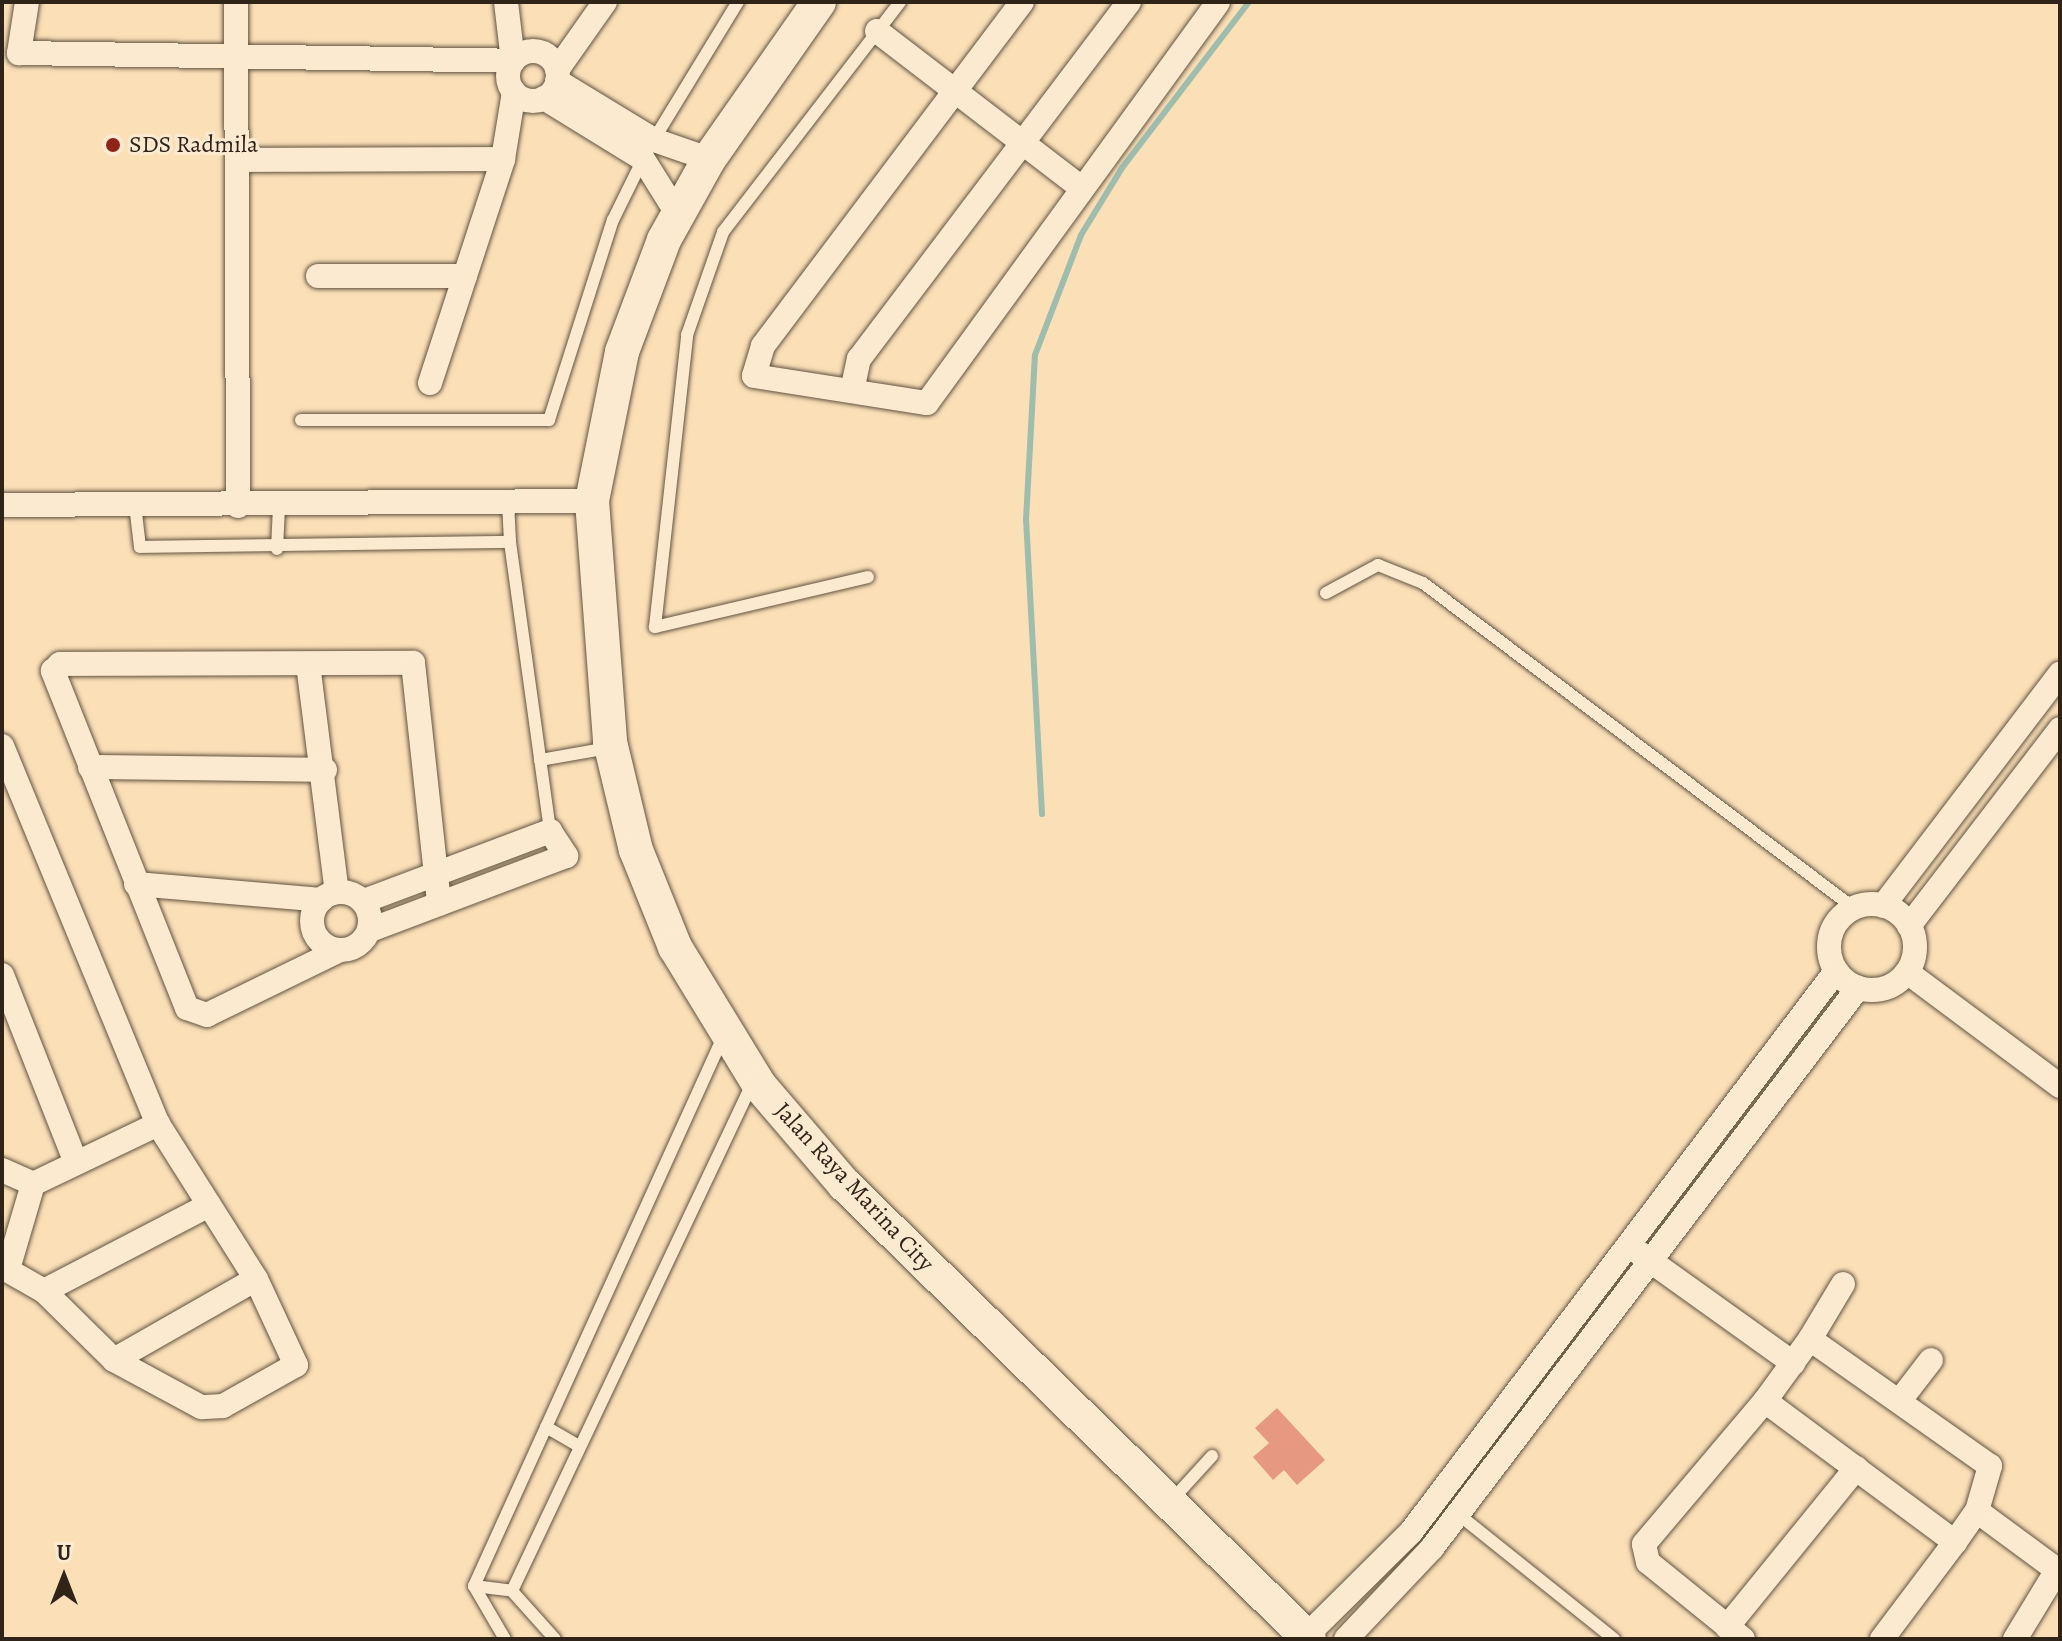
<!DOCTYPE html>
<style>
body{margin:0}
#map{position:relative;width:2062px;height:1641px;overflow:hidden;background:#fadfb7;font-family:Alegreya,serif}
div>[style]{position:absolute}
.stream>*{height:6px;margin:-3px;padding:0 3px;transform-origin:3px;border-radius:3px;background:#9ebdad}
.building>*{inset:0;background:#e69980}
.roads{filter:drop-shadow(0 0 2px #625340) drop-shadow(0 0 2px #625340)}
.service>*{height:12px;margin:-6px;padding:0 6px;transform-origin:6px;border-radius:6px;background:#fcead0}
.minor>*{height:24px;margin:-12px;padding:0 12px;transform-origin:12px;border-radius:12px;background:#fcead0}
.minor>.ring{margin:-12px;padding:0;box-sizing:content-box;background:none;border:24px solid #fcead0;border-radius:50%}
.secondary>*{height:34px;margin:-17px;padding:0 17px;transform-origin:17px;border-radius:17px;background:#fcead0}
.dots>*{width:22px;height:22px;translate:-50% -50%;box-sizing:border-box;border:4px solid #fcead0;border-radius:50%}
span{translate:-50% -50%;white-space:nowrap;text-align:center;line-height:1.15;-webkit-text-stroke:6px #fcead0;paint-order:stroke}
.poi-label{font-size:24px;color:#302419}
.left{translate:0 -50%;text-align:left}
.street-label{font-size:24px;color:#302419}
.frame{position:absolute;inset:0;border:4px solid #302419;pointer-events:none}
.north{position:absolute;left:24px;top:1537px;width:80px;height:80px;-webkit-text-stroke:6px #fcead0;paint-order:stroke;rotate:0deg;font-size:22px;font-weight:700;line-height:32px;text-align:center;color:#302419}
.north::after{content:'';display:block;margin:auto;width:28px;height:36px;background:#302419;clip-path:polygon(50% 0,100% 100%,50% 72%,0 100%)}
</style>
<div id="map">
<div class="stream">
<i style="left:1042px;top:814px;width:294px;rotate:-93.1deg"></i>
<i style="left:1026px;top:520px;width:165px;rotate:-86.9deg"></i>
<i style="left:1035px;top:355px;width:129px;rotate:-69deg"></i>
<i style="left:1081px;top:235px;width:79px;rotate:-58.5deg"></i>
<i style="left:1122px;top:168px;width:209px;rotate:-52.6deg"></i>
</div>
<div class="building">
<i style="clip-path:polygon(1277px 1408px,1325px 1460px,1297px 1485px,1284px 1470px,1273px 1480px,1253px 1457px,1269px 1443px,1255px 1428px)"></i>
</div>
<div class="roads">
<div class="service">
<i style="left:653px;top:141px;width:163px;rotate:-58.6deg"></i>
<i style="left:301px;top:420px;width:248px"></i>
<i style="left:549px;top:420px;width:210px;rotate:-72.3deg"></i>
<i style="left:613px;top:220px;width:70px;rotate:-63.8deg"></i>
<i style="left:508px;top:502px;width:40px;rotate:87.1deg"></i>
<i style="left:135px;top:505px;width:42px;rotate:83.2deg"></i>
<i style="left:140px;top:547px;width:370px;rotate:-0.8deg"></i>
<i style="left:510px;top:542px;width:292px;rotate:82.1deg"></i>
<i style="left:277px;top:549px;width:42px;rotate:-87.3deg"></i>
<i style="left:868px;top:577px;width:219px;rotate:166.8deg"></i>
<i style="left:655px;top:627px;width:294px;rotate:-83.7deg"></i>
<i style="left:687px;top:335px;width:109px;rotate:-70.7deg"></i>
<i style="left:723px;top:232px;width:290px;rotate:-52.4deg"></i>
<i style="left:1326px;top:593px;width:59px;rotate:-28.3deg"></i>
<i style="left:1378px;top:565px;width:48px;rotate:21.8deg"></i>
<i style="left:1423px;top:583px;width:540px;rotate:37.02deg"></i>
<i style="left:540px;top:760px;width:69px;rotate:-10deg"></i>
<i style="left:546px;top:1427px;width:39px;rotate:30deg"></i>
<i style="left:1171px;top:1501px;width:61px;rotate:-47.7deg"></i>
<i style="left:1458px;top:1514px;width:200px;rotate:38.7deg"></i>
<i style="left:474px;top:1586px;width:605px;rotate:-65.6deg"></i>
<i style="left:474px;top:1586px;width:38px;rotate:7deg"></i>
<i style="left:512px;top:1591px;width:64px;rotate:48.1deg"></i>
<i style="left:474px;top:1586px;width:61px;rotate:59.7deg"></i>
<i style="left:512px;top:1591px;width:561px;rotate:-64.67deg"></i>
</div>
<div class="minor">
<i style="left:27px;top:2px;width:52px;rotate:98.9deg"></i>
<i style="left:19px;top:53px;width:494px;rotate:0.9deg"></i>
<i style="left:513px;top:61px;width:59px;rotate:-96.8deg"></i>
<i style="left:236px;top:2px;width:504px;rotate:89.77deg"></i>
<i style="left:1022px;top:2px;width:431px;rotate:127deg"></i>
<i style="left:763px;top:346px;width:31px;rotate:107deg"></i>
<i style="left:754px;top:376px;width:175px;rotate:8.9deg"></i>
<i style="left:927px;top:403px;width:495px;rotate:-54deg"></i>
<i style="left:877px;top:31px;width:255px;rotate:37.5deg"></i>
<i class="ring" style="left:508px;top:51px;width:26px;height:26px"></i>
<i style="left:557px;top:70px;width:83px;rotate:-54.8deg"></i>
<i style="left:557px;top:81px;width:114px;rotate:31.3deg"></i>
<i style="left:654px;top:140px;width:58px;rotate:19.1deg"></i>
<i style="left:544px;top:98px;width:116px;rotate:31.6deg"></i>
<i style="left:643px;top:159px;width:66px;rotate:58deg"></i>
<i style="left:238px;top:160px;width:265px;rotate:-0.2deg"></i>
<i style="left:318px;top:276px;width:147px"></i>
<i style="left:430px;top:383px;width:236px;rotate:-71.9deg"></i>
<i style="left:503px;top:159px;width:68px;rotate:-80.7deg"></i>
<i style="left:852px;top:391px;width:33px;rotate:-78deg"></i>
<i style="left:859px;top:359px;width:448px;rotate:-52.9deg"></i>
<i style="left:2px;top:505px;width:590px;rotate:-0.39deg"></i>
<i style="left:308px;top:664px;width:230px;rotate:82.8deg"></i>
<i style="left:2px;top:746px;width:409px;rotate:67.6deg"></i>
<i style="left:158px;top:1124px;width:183px;rotate:57.7deg"></i>
<i style="left:256px;top:1279px;width:95px;rotate:65.1deg"></i>
<i style="left:296px;top:1365px;width:84px;rotate:150.7deg"></i>
<i style="left:223px;top:1406px;width:22px;rotate:177deg"></i>
<i style="left:201px;top:1407px;width:99px;rotate:-151.6deg"></i>
<i style="left:114px;top:1360px;width:98px;rotate:-135.4deg"></i>
<i style="left:44px;top:1291px;width:48px;rotate:-150.3deg"></i>
<i style="left:90px;top:767px;width:235px;rotate:0.7deg"></i>
<i style="left:136px;top:884px;width:186px;rotate:4.9deg"></i>
<i class="ring" style="left:312px;top:892px;width:34px;height:34px"></i>
<i style="left:364px;top:901px;width:199px;rotate:-20.6deg"></i>
<i style="left:550px;top:831px;width:30px;rotate:57deg"></i>
<i style="left:566px;top:856px;width:210px;rotate:159.3deg"></i>
<i class="ring" style="left:1829px;top:904px;width:62px;height:62px"></i>
<i style="left:1883px;top:906px;width:292px;rotate:-52.7deg"></i>
<i style="left:1909px;top:926px;width:248px;rotate:-52.5deg"></i>
<i style="left:338px;top:951px;width:146px;rotate:154deg"></i>
<i style="left:207px;top:1015px;width:21px;rotate:-161deg"></i>
<i style="left:187px;top:1008px;width:363px;rotate:-111.7deg"></i>
<i style="left:53px;top:671px;width:10px;rotate:-45deg"></i>
<i style="left:60px;top:664px;width:353px;rotate:-0.2deg"></i>
<i style="left:413px;top:663px;width:242px;rotate:83.8deg"></i>
<i style="left:1907px;top:972px;width:191px;rotate:36.7deg"></i>
<i style="left:2px;top:975px;width:202px;rotate:68.5deg"></i>
<i style="left:2px;top:1170px;width:34px;rotate:24deg"></i>
<i style="left:1638px;top:1252px;width:191px;rotate:35.6deg"></i>
<i style="left:8px;top:1269px;width:89px;rotate:-73.6deg"></i>
<i style="left:33px;top:1184px;width:139px;rotate:-25.6deg"></i>
<i style="left:44px;top:1291px;width:186px;rotate:-27.5deg"></i>
<i style="left:1810px;top:1339px;width:64px;rotate:-59deg"></i>
<i style="left:114px;top:1360px;width:163px;rotate:-29.7deg"></i>
<i style="left:1901px;top:1399px;width:49px;rotate:-52.4deg"></i>
<i style="left:1977px;top:1511px;width:99px;rotate:36.4deg"></i>
<i style="left:2057px;top:1570px;width:81px;rotate:121.3deg"></i>
<i style="left:1727px;top:1627px;width:205px;rotate:-50.9deg"></i>
<i style="left:1306px;top:1636px;width:148px;rotate:-44.7deg"></i>
<i style="left:1411px;top:1532px;width:704px;rotate:-52.85deg"></i>
<i style="left:1346px;top:1639px;width:125px;rotate:-46.6deg"></i>
<i style="left:1432px;top:1548px;width:704px;rotate:-52.74deg"></i>
<i style="left:1743px;top:1639px;width:122px;rotate:-141deg"></i>
<i style="left:1648px;top:1562px;width:18px;rotate:-103deg"></i>
<i style="left:1644px;top:1544px;width:187px;rotate:-49.8deg"></i>
<i style="left:1882px;top:1639px;width:121px;rotate:-53deg"></i>
<i style="left:1955px;top:1542px;width:38px;rotate:-55deg"></i>
<i style="left:1977px;top:1511px;width:47px;rotate:-73.9deg"></i>
<i style="left:1990px;top:1466px;width:220px;rotate:-144.8deg"></i>
<i style="left:1810px;top:1339px;width:77px;rotate:126deg"></i>
<i style="left:1765px;top:1401px;width:237px;rotate:36.6deg"></i>
</div>
<div class="secondary">
<i style="left:819px;top:2px;width:192px;rotate:125deg"></i>
<i style="left:709px;top:159px;width:93px;rotate:119.1deg"></i>
<i style="left:664px;top:240px;width:120px;rotate:110.6deg"></i>
<i style="left:622px;top:352px;width:152px;rotate:101.4deg"></i>
<i style="left:592px;top:501px;width:242px;rotate:85.7deg"></i>
<i style="left:610px;top:742px;width:111px;rotate:76.5deg"></i>
<i style="left:636px;top:850px;width:105px;rotate:68.1deg"></i>
<i style="left:675px;top:947px;width:163px;rotate:58.6deg"></i>
<i style="left:760px;top:1086px;width:130px;rotate:49.4deg"></i>
<i style="left:845px;top:1185px;width:649px;rotate:44.38deg"></i>
</div>
</div>
<div class="dots">
<i style="left:113px;top:145px;background:#8f2418"></i>
</div>
<div class="poi-label">
<span class="left" style="left:129px;top:145px">SDS Radmila</span>
</div>
<div class="street-label">
<span style="left:854px;top:1187px;rotate:47deg">Jalan Raya Marina City</span>
</div>
<div class="frame"></div>
<div class="north">U</div>
</div>
